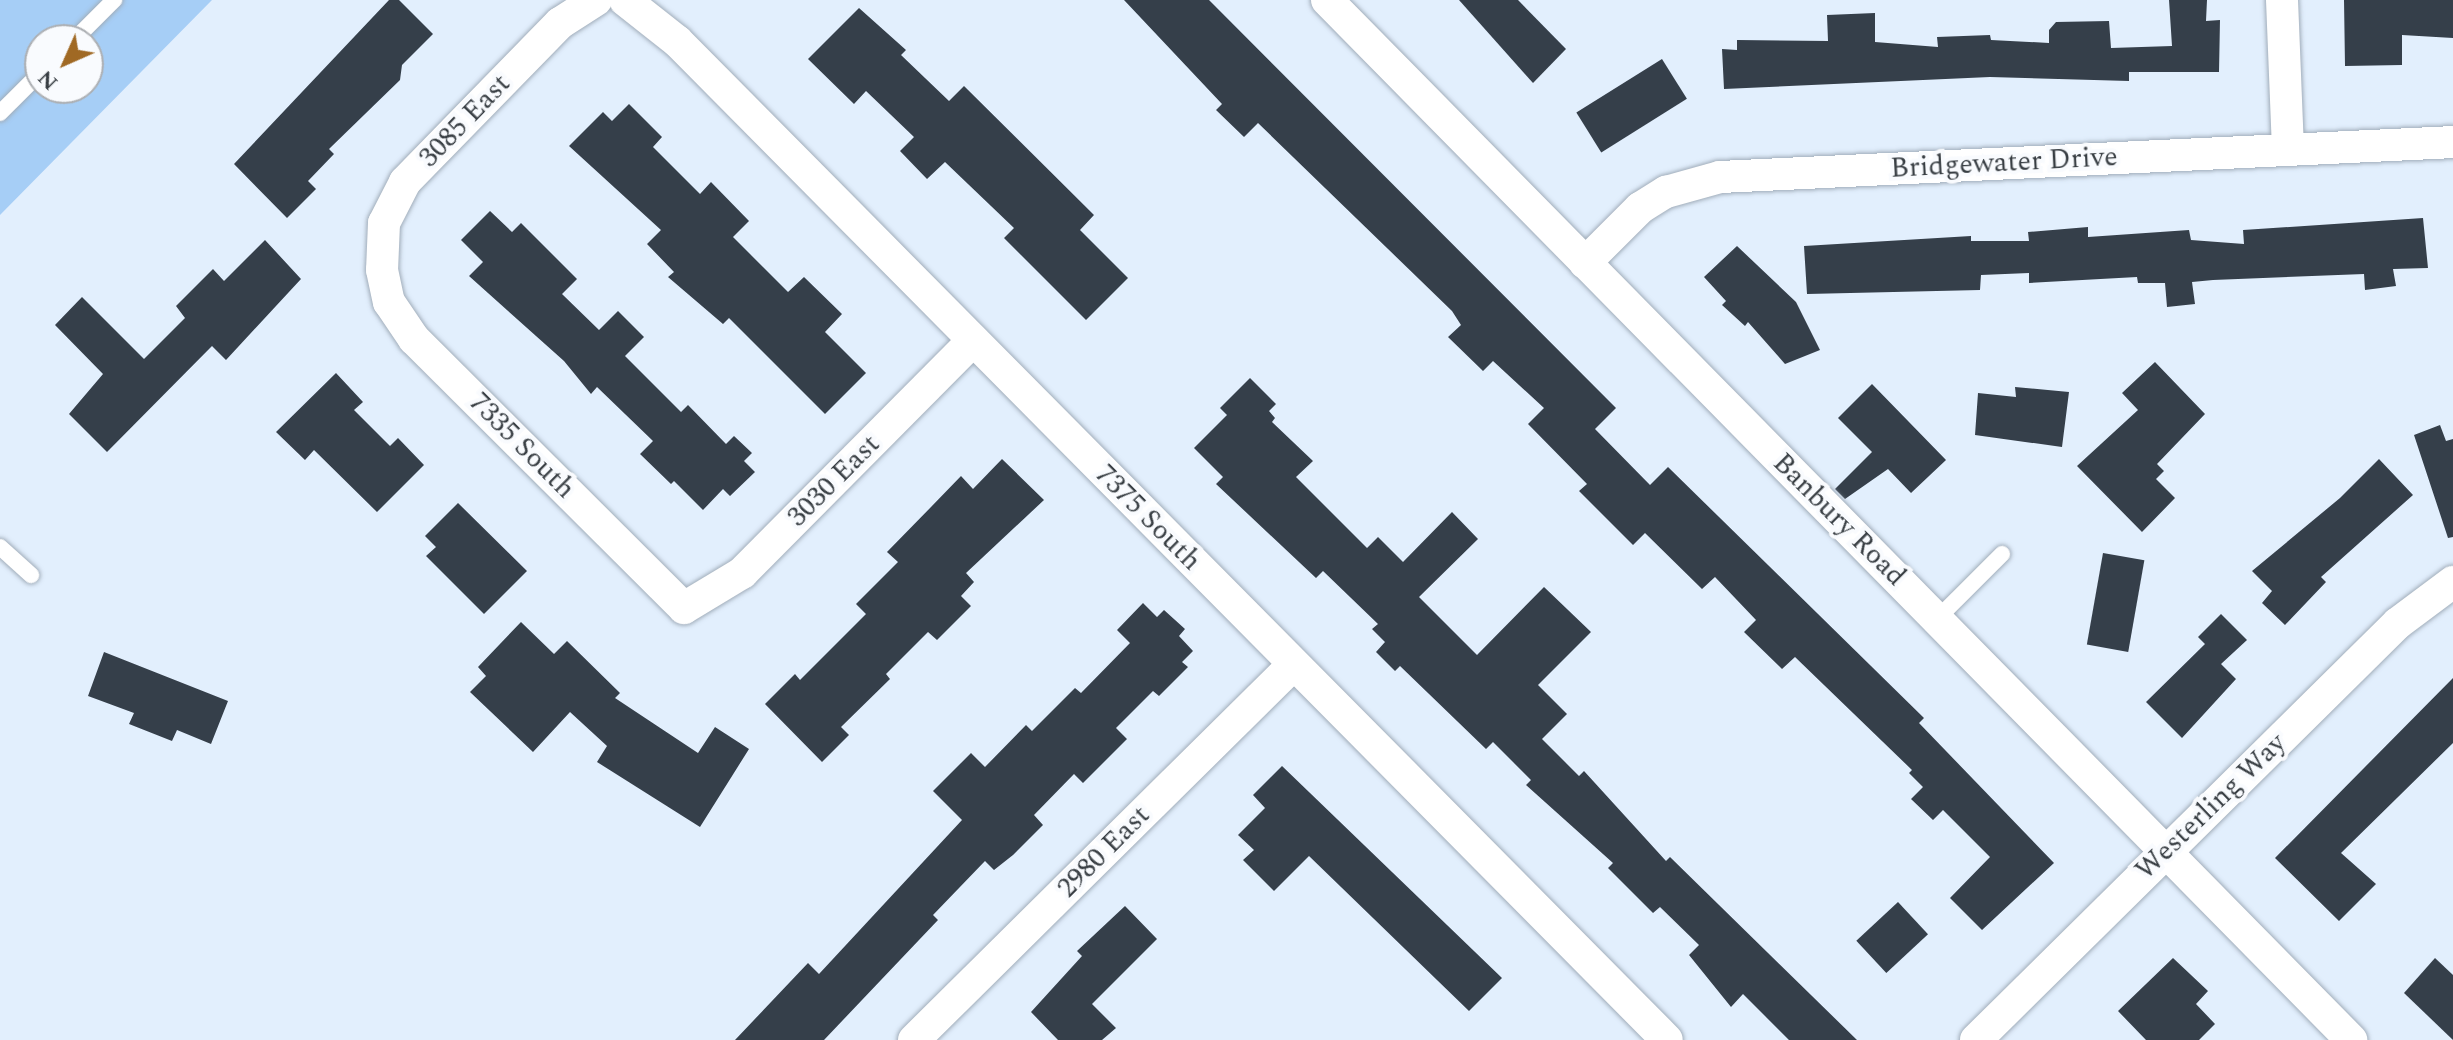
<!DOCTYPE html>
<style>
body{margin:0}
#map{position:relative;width:2453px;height:1040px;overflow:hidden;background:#e2effd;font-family:Spectral,serif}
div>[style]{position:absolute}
.green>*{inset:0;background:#a6cef6}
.building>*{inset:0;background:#353f4a;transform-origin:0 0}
.roads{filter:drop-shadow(0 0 2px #a1adba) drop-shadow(0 0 2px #a1adba)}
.service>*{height:16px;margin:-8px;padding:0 8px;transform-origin:8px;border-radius:8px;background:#fff}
.minor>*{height:32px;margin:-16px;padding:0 16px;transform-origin:16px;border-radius:16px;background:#fff}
span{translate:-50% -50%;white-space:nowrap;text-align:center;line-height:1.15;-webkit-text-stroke:8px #f9fbfe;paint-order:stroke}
.street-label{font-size:28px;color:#383e43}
.north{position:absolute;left:24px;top:24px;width:80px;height:80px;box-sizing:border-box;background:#f9fbfe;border:2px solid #acafb3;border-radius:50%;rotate:225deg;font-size:22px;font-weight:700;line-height:32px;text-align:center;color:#383e43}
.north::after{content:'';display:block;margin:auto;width:28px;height:36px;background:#a06924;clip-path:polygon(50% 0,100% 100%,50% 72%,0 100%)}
</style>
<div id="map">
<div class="green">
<i style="clip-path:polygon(evenodd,0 0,212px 0,0 215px,0 0,40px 40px,88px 40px,88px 88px,40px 88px,40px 40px)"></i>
</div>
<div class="building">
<i style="clip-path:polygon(389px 0,399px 0,433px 34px,402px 65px,400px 80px,329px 149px,334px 154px,308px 181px,316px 189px,287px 218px,234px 164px)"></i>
<i style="clip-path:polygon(1124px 0,1209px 0,1616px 408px,1595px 429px,1650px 485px,1668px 467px,1924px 718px,1919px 723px,2054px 863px,1982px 930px,1950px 898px,1990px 857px,1943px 810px,1933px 820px,1911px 799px,1923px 787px,1909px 773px,1912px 770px,1795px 657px,1782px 669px,1744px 632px,1756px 620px,1715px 577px,1702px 589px,1645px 533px,1633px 545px,1579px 491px,1587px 484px,1528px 424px,1544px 408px,1493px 361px,1483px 371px,1448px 337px,1461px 325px,1452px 311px,1258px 123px,1244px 137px,1216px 110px,1222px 104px)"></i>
<i style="clip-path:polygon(1459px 0,1518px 0,1566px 49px,1533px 83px)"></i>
<i style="clip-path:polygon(2169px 0,2207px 0,2206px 21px,2220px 20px,2219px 72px,2129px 72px,2129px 81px,1990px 77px,1724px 89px,1722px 49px,1737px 50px,1737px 40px,1828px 41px,1827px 15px,1875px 13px,1875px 42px,1938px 47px,1937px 37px,1990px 35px,1991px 40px,2049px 43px,2049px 30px,2056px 22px,2109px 21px,2111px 48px,2172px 46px)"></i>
<i style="clip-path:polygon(2344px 0,2453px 0,2453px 38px,2402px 35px,2402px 65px,2345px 66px)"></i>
<i style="clip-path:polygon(859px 8px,906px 50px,901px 55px,949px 101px,964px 86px,1094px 215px,1080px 230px,1128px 278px,1086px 320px,1004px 238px,1014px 228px,945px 162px,927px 179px,900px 151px,914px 137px,866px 91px,854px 104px,808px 59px)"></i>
<i style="left:1662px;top:59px;width:47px;height:101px;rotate:58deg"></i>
<i style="clip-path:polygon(629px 104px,662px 137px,653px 147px,700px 194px,711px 182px,749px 221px,733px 237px,788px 292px,804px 277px,842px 314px,825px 332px,866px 373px,825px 414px,729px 318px,723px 324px,668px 277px,674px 272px,647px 244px,661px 230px,569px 146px,603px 112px,612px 121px)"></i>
<i style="clip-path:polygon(490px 211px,512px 232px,521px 223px,577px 279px,562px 294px,599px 330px,618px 311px,644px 337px,625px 356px,681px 412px,688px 405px,726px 444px,734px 436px,752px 453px,744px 461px,755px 472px,730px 496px,723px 489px,703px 510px,674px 481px,671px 484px,640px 454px,653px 441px,597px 387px,591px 394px,564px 361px,469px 276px,483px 262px,461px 240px)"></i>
<i style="clip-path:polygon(2423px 218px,2428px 268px,2393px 269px,2396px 286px,2365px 290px,2364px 274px,2213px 280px,2192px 282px,2195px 304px,2167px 307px,2165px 283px,2138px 283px,2137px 277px,2029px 283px,2029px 273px,1981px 275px,1980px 290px,1807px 294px,1804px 246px,1971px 236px,1971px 241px,2029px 241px,2028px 232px,2088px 227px,2088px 237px,2189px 230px,2191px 240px,2244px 244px,2243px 230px)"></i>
<i style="clip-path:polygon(265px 240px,301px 279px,226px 360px,212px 346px,107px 452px,69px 414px,103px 374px,55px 325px,82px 297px,144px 359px,185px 318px,176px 306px,213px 269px,224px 281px)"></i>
<i style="clip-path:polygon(1737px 246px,1796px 302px,1820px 350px,1785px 364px,1748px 322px,1745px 326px,1722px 305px,1726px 301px,1704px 277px)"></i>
<i style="clip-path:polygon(2155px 362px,2205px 414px,2157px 464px,2164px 471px,2156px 479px,2175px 498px,2142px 532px,2077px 466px,2138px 410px,2122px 393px)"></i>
<i style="clip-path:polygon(336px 373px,363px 402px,354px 410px,390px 446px,398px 438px,424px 465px,377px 512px,314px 450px,305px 460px,276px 432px)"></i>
<i style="clip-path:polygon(1250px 378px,1276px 404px,1269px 411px,1275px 418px,1272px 422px,1313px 461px,1296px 477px,1367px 548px,1378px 537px,1403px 562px,1452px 512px,1478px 539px,1419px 597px,1477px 655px,1544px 587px,1591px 632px,1538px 685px,1567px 714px,1542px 739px,1579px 776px,1584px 771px,1666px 861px,1670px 857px,1857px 1040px,1789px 1040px,1743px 994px,1731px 1007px,1689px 955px,1699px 945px,1660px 907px,1653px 913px,1608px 868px,1613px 863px,1526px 785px,1531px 780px,1493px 742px,1486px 749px,1400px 666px,1395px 671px,1376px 652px,1385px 642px,1372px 629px,1378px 624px,1323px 571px,1316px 578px,1216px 484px,1223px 477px,1194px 448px,1227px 415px,1220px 408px)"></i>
<i style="clip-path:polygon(1872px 384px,1946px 460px,1911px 493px,1888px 469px,1845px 499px,1835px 489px,1872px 452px,1838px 418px)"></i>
<i style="clip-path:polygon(2015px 387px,2069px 392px,2062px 447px,1975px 435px,1978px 393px,2016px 397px)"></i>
<i style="clip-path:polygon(2440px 425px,2446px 441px,2453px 439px,2453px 537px,2448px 538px,2414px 435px)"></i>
<i style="clip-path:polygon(1002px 459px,1044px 500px,966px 573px,974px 582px,961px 596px,971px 606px,937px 640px,928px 632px,886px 674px,890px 679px,841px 727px,849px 735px,822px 762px,765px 704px,795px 674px,800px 680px,866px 614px,856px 604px,898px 562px,887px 552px,931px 507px,961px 476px,973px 489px)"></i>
<i style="clip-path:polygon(2379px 459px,2413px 495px,2321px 577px,2326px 582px,2285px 625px,2262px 603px,2272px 591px,2252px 571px,2340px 498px)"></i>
<i style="clip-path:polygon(458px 503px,527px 571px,484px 614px,426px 556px,436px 547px,425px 536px)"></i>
<i style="left:2103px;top:553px;width:42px;height:93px;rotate:10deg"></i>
<i style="clip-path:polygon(1143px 603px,1157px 617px,1164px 610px,1185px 629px,1179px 636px,1193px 651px,1182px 662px,1188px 667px,1159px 696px,1153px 691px,1116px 728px,1127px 739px,1083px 783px,1074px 774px,1034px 815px,1043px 825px,1013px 855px,994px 870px,985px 861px,933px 915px,938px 920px,824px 1040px,735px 1040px,808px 963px,819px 974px,962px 820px,933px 791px,971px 753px,985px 767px,1026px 725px,1032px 731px,1075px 688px,1081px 693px,1130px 643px,1117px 630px)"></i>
<i style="clip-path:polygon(2221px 614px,2247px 640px,2221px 664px,2236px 679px,2182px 738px,2146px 702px,2205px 644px,2198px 637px)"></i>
<i style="clip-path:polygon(521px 622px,554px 654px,567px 641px,620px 693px,615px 698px,698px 753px,715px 727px,749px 749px,700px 827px,597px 762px,607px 746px,570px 712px,533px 752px,470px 692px,486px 676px,478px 667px)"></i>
<i style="clip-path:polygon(104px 652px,228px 701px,211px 744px,177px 730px,172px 741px,129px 724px,134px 713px,88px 696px)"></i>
<i style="clip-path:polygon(2453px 678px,2453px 743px,2341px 853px,2376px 884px,2339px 921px,2275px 858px)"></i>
<i style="clip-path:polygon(1282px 766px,1502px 978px,1469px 1011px,1309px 856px,1274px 891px,1243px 860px,1254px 850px,1238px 835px,1265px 808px,1253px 795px)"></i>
<i style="left:1898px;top:902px;width:44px;height:57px;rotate:47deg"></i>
<i style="clip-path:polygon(1125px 906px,1157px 939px,1092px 1004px,1116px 1028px,1102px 1040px,1058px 1040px,1031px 1012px,1082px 956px,1077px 951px)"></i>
<i style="clip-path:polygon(2173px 958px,2208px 991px,2196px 1004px,2215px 1024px,2199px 1040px,2146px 1040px,2118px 1011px)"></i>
<i style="clip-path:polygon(2435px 958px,2453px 975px,2453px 1040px,2404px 993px)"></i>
</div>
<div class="roads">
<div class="service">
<i style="left:74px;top:40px;width:57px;rotate:-45deg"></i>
<i style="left:0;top:113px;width:57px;rotate:-45deg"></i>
<i style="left:0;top:547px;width:42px;rotate:42.1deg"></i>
<i style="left:1937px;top:619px;width:92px;rotate:-45deg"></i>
</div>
<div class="minor">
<i style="left:596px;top:0;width:43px;rotate:147.4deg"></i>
<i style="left:560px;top:23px;width:222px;rotate:134.3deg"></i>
<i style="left:405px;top:182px;width:46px;rotate:117.1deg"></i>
<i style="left:384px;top:223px;width:47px;rotate:92.4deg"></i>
<i style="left:382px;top:270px;width:33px;rotate:78deg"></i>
<i style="left:389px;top:302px;width:45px;rotate:56deg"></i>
<i style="left:414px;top:339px;width:381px;rotate:44.9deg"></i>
<i style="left:684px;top:608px;width:68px;rotate:-31.1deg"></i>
<i style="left:742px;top:573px;width:328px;rotate:-45.2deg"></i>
<i style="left:625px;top:0;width:66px;rotate:38.3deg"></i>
<i style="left:677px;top:41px;width:1406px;rotate:45.26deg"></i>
<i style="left:1327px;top:0;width:1460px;rotate:45.44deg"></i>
<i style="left:2282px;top:0;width:149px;rotate:87.7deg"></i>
<i style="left:1585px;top:263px;width:78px;rotate:-45deg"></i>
<i style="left:1640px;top:208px;width:31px;rotate:-32deg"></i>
<i style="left:1666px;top:192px;width:56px;rotate:-15.5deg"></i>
<i style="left:1720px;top:177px;width:734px;rotate:-2.73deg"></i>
<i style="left:914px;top:1040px;width:533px;rotate:-44.7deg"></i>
<i style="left:1976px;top:1040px;width:593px;rotate:-44.66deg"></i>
<i style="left:2398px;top:623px;width:69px;rotate:-36.7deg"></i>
</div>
</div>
<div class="street-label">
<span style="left:465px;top:121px;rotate:-46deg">3085 East</span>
<span style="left:2004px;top:163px;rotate:-3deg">Bridgewater Drive</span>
<span style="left:522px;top:446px;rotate:45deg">7335 South</span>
<span style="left:834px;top:481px;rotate:-45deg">3030 East</span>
<span style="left:1148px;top:518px;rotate:45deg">7375 South</span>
<span style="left:1839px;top:520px;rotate:45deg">Banbury Road</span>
<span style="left:2211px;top:807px;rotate:-44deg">Westerling Way</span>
<span style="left:1104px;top:852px;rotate:-45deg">2980 East</span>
</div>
<div class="north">N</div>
</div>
